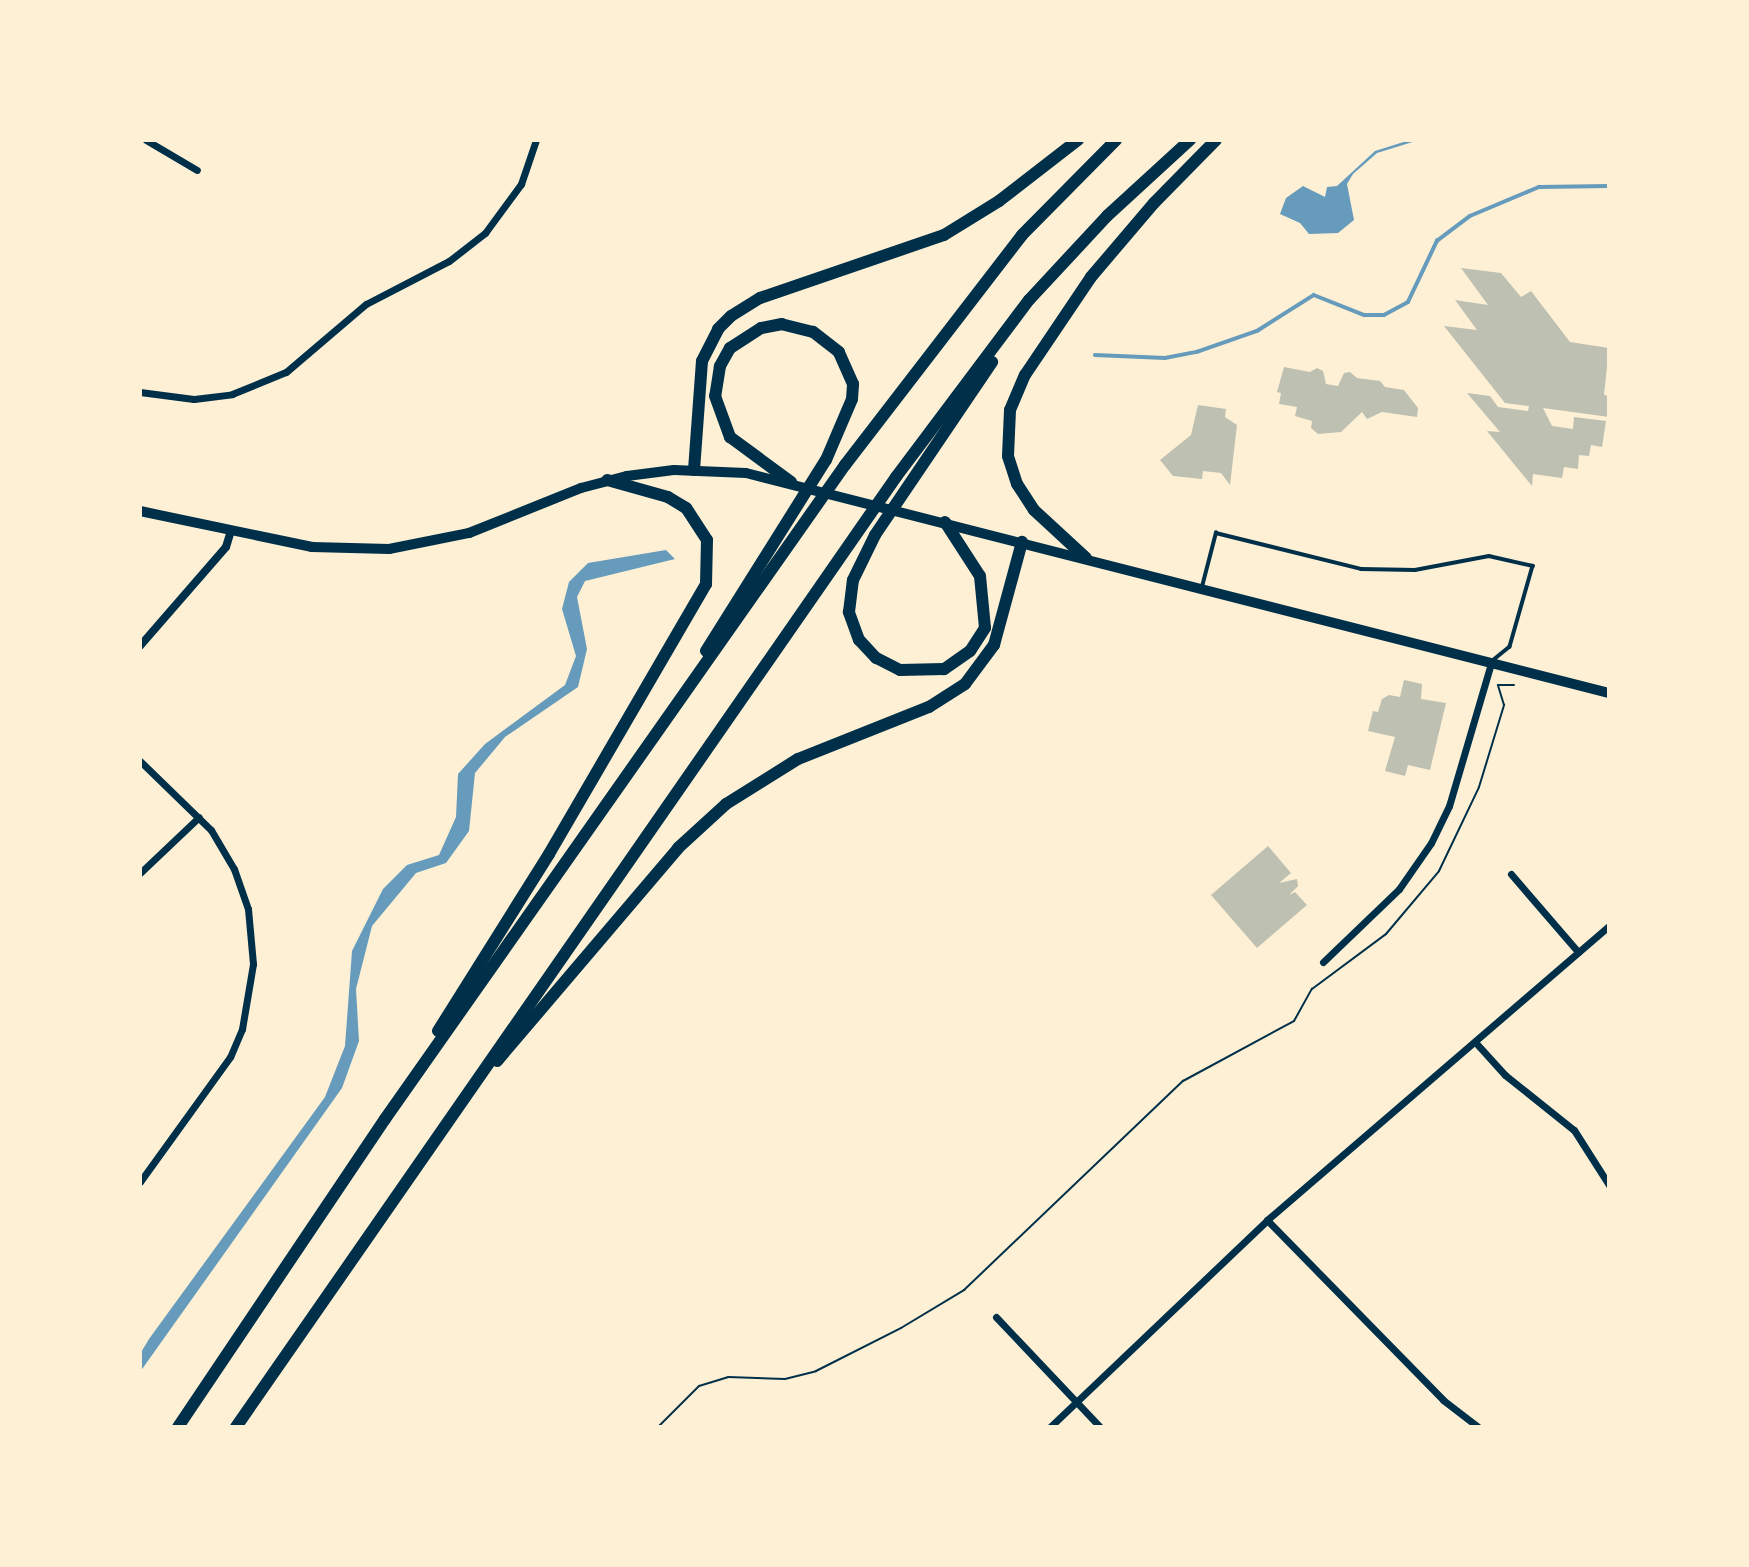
<!DOCTYPE html>
<style>
body{margin:0}
#map{position:relative;width:1749px;height:1567px;overflow:hidden;background:#fdf0d5;font-family:"Alegreya Sans",sans-serif}
div>[style]{position:absolute}
.water>*{inset:0;background:#669bbc}
.stream>*{height:3.5px;margin:-1.75px;padding:0 1.75px;transform-origin:1.75px;border-radius:1.75px;background:#669bbc}
.building>*{inset:0;background:#bec0b2}
.path>*{height:2px;margin:-1px;padding:0 1px;transform-origin:1px;border-radius:1px;background:#003049}
.service>*{height:3.5px;margin:-1.75px;padding:0 1.75px;transform-origin:1.75px;border-radius:1.75px;background:#003049}
.minor>*{height:7px;margin:-3.5px;padding:0 3.5px;transform-origin:3.5px;border-radius:3.5px;background:#003049}
.tertiary>*{height:8px;margin:-4px;padding:0 4px;transform-origin:4px;border-radius:4px;background:#003049}
.secondary>*{height:10px;margin:-5px;padding:0 5px;transform-origin:5px;border-radius:5px;background:#003049}
.motorway>*{height:12px;margin:-6px;padding:0 6px;transform-origin:6px;border-radius:6px;background:#003049}
span{translate:-50% -50%;white-space:nowrap;text-align:center;line-height:1.15;-webkit-text-stroke:5px #fdf0d5;paint-order:stroke}
.frame{position:absolute;inset:0;border:142px solid #fdf0d5;pointer-events:none}
</style>
<div id="map">
<div class="water">
<i style="clip-path:polygon(1410px 140px,1419px 140px,1377px 153px,1353px 174px,1347px 184px,1354px 220px,1338px 233px,1309px 234px,1300px 223px,1280px 214px,1286px 198px,1303px 186px,1325px 197px,1327px 187px,1337px 186px,1375px 151px)"></i>
<i style="clip-path:polygon(666px 550px,675px 559px,585px 581px,577px 597px,587px 649px,578px 687px,505px 737px,475px 773px,469px 831px,446px 863px,416px 873px,372px 926px,356px 989px,359px 1041px,342px 1088px,140px 1372px,140px 1354px,149px 1339px,325px 1097px,345px 1046px,352px 951px,383px 889px,407px 865px,439px 855px,456px 817px,458px 774px,485px 744px,565px 685px,576px 656px,562px 609px,569px 582px,588px 563px)"></i>
</div>
<div class="stream">
<i style="left:1095px;top:355px;width:70px;rotate:2.5deg"></i>
<i style="left:1165px;top:358px;width:33px;rotate:-11deg"></i>
<i style="left:1197px;top:352px;width:64px;rotate:-19.3deg"></i>
<i style="left:1257px;top:331px;width:67px;rotate:-32.3deg"></i>
<i style="left:1314px;top:295px;width:54px;rotate:21.8deg"></i>
<i style="left:1364px;top:315px;width:20px"></i>
<i style="left:1384px;top:315px;width:27px;rotate:-28deg"></i>
<i style="left:1408px;top:302px;width:68px;rotate:-64.6deg"></i>
<i style="left:1437px;top:241px;width:41px;rotate:-37.1deg"></i>
<i style="left:1470px;top:216px;width:75px;rotate:-22.8deg"></i>
<i style="left:1539px;top:187px;width:70px;rotate:-0.8deg"></i>
</div>
<div class="building">
<i style="clip-path:polygon(1461px 268px,1501px 273px,1521px 297px,1531px 291px,1570px 342px,1609px 348px,1604px 395px,1609px 396px,1609px 417px,1543px 408px,1552px 426px,1573px 429px,1574px 417px,1606px 421px,1602px 447px,1591px 445px,1589px 456px,1579px 455px,1578px 469px,1564px 467px,1562px 478px,1533px 474px,1532px 486px,1487px 431px,1500px 432px,1467px 393px,1490px 396px,1498px 407px,1528px 411px,1529px 406px,1505px 403px,1444px 326px,1477px 330px,1455px 300px,1488px 305px)"></i>
<i style="clip-path:polygon(1284px 367px,1310px 372px,1317px 368px,1323px 371px,1326px 384px,1338px 386px,1344px 373px,1350px 372px,1357px 378px,1380px 381px,1385px 387px,1404px 390px,1418px 408px,1417px 417px,1382px 412px,1367px 419px,1362px 412px,1341px 432px,1318px 434px,1311px 428px,1312px 421px,1295px 416px,1297px 407px,1279px 404px,1281px 393px,1277px 392px)"></i>
<i style="clip-path:polygon(1198px 405px,1226px 409px,1225px 417px,1237px 425px,1230px 485px,1221px 473px,1203px 471px,1202px 479px,1173px 476px,1160px 460px,1191px 435px)"></i>
<i style="clip-path:polygon(1404px 680px,1422px 684px,1421px 699px,1446px 703px,1430px 770px,1408px 765px,1405px 776px,1385px 771px,1395px 737px,1368px 731px,1373px 711px,1378px 712px,1382px 699px,1389px 695px,1400px 697px)"></i>
<i style="clip-path:polygon(1268px 846px,1291px 873px,1279px 883px,1297px 879px,1298px 886px,1289px 895px,1295px 892px,1307px 905px,1257px 948px,1211px 895px)"></i>
</div>
<div class="path">
<i style="left:658px;top:1427px;width:58px;rotate:-45deg"></i>
<i style="left:699px;top:1386px;width:30px;rotate:-17deg"></i>
<i style="left:728px;top:1377px;width:57px;rotate:2deg"></i>
<i style="left:785px;top:1379px;width:32px;rotate:-14deg"></i>
<i style="left:816px;top:1371px;width:95px;rotate:-26.8deg"></i>
<i style="left:901px;top:1328px;width:74px;rotate:-31.1deg"></i>
<i style="left:964px;top:1290px;width:303px;rotate:-43.7deg"></i>
<i style="left:1183px;top:1081px;width:126px;rotate:-28.4deg"></i>
<i style="left:1294px;top:1021px;width:37px;rotate:-61deg"></i>
<i style="left:1312px;top:989px;width:92px;rotate:-36.6deg"></i>
<i style="left:1386px;top:934px;width:82px;rotate:-49.9deg"></i>
<i style="left:1439px;top:871px;width:93px;rotate:-64.5deg"></i>
<i style="left:1479px;top:787px;width:86px;rotate:-73deg"></i>
<i style="left:1504px;top:705px;width:21px;rotate:-107deg"></i>
<i style="left:1498px;top:685px;width:16px"></i>
</div>
<div class="service">
<i style="left:1202px;top:587px;width:56px;rotate:-75.5deg"></i>
<i style="left:1216px;top:533px;width:149px;rotate:13.9deg"></i>
<i style="left:1361px;top:569px;width:54px;rotate:1.1deg"></i>
<i style="left:1415px;top:570px;width:75px;rotate:-10.7deg"></i>
<i style="left:1489px;top:556px;width:45px;rotate:12.8deg"></i>
<i style="left:1533px;top:566px;width:84px;rotate:105.9deg"></i>
<i style="left:1510px;top:647px;width:22px;rotate:141deg"></i>
</div>
<div class="minor">
<i style="left:146px;top:140px;width:59px;rotate:30.5deg"></i>
<i style="left:140px;top:392px;width:54px;rotate:7.4deg"></i>
<i style="left:194px;top:399px;width:38px;rotate:-7deg"></i>
<i style="left:232px;top:394px;width:58px;rotate:-22.2deg"></i>
<i style="left:286px;top:372px;width:105px;rotate:-40.4deg"></i>
<i style="left:366px;top:304px;width:93px;rotate:-27.4deg"></i>
<i style="left:449px;top:261px;width:46px;rotate:-37.9deg"></i>
<i style="left:485px;top:233px;width:61px;rotate:-53.7deg"></i>
<i style="left:521px;top:184px;width:46px;rotate:-71.2deg"></i>
<i style="left:140px;top:761px;width:99px;rotate:44.2deg"></i>
<i style="left:211px;top:830px;width:45px;rotate:59.5deg"></i>
<i style="left:234px;top:869px;width:42px;rotate:70.7deg"></i>
<i style="left:248px;top:909px;width:55px;rotate:84.8deg"></i>
<i style="left:253px;top:964px;width:66px;rotate:99.6deg"></i>
<i style="left:242px;top:1029px;width:30px;rotate:113deg"></i>
<i style="left:230px;top:1057px;width:154px;rotate:125.8deg"></i>
<i style="left:140px;top:873px;width:81px;rotate:-43.5deg"></i>
<i style="left:1511px;top:874px;width:103px;rotate:49.3deg"></i>
<i style="left:1323px;top:962px;width:105px;rotate:-43.8deg"></i>
<i style="left:1399px;top:889px;width:56px;rotate:-55.2deg"></i>
<i style="left:1431px;top:843px;width:41px;rotate:-64.1deg"></i>
<i style="left:1449px;top:806px;width:149px;rotate:-73.6deg"></i>
<i style="left:1476px;top:1043px;width:43px;rotate:47.8deg"></i>
<i style="left:1505px;top:1075px;width:88px;rotate:38.6deg"></i>
<i style="left:1574px;top:1130px;width:65px;rotate:57.5deg"></i>
<i style="left:1267px;top:1220px;width:252px;rotate:45.6deg"></i>
<i style="left:1443px;top:1400px;width:44px;rotate:37.6deg"></i>
<i style="left:996px;top:1317px;width:151px;rotate:46.6deg"></i>
<i style="left:1050px;top:1427px;width:300px;rotate:-43.6deg"></i>
<i style="left:1267px;top:1220px;width:451px;rotate:-40.7deg"></i>
</div>
<div class="tertiary">
<i style="left:140px;top:646px;width:131px;rotate:-49deg"></i>
<i style="left:226px;top:547px;width:17px;rotate:-73deg"></i>
</div>
<div class="secondary">
<i style="left:140px;top:511px;width:176px;rotate:11.8deg"></i>
<i style="left:312px;top:547px;width:77px;rotate:1.5deg"></i>
<i style="left:389px;top:549px;width:82px;rotate:-11.3deg"></i>
<i style="left:469px;top:533px;width:121px;rotate:-21.9deg"></i>
<i style="left:581px;top:488px;width:48px;rotate:-14.6deg"></i>
<i style="left:627px;top:476px;width:47px;rotate:-7.3deg"></i>
<i style="left:674px;top:470px;width:72px;rotate:2.4deg"></i>
<i style="left:746px;top:473px;width:891px;rotate:14.3deg"></i>
</div>
<div class="motorway">
<i style="left:694px;top:470px;width:109px;rotate:-85.8deg"></i>
<i style="left:702px;top:361px;width:36px;rotate:-63deg"></i>
<i style="left:718px;top:329px;width:18px;rotate:-45deg"></i>
<i style="left:731px;top:316px;width:34px;rotate:-32deg"></i>
<i style="left:760px;top:298px;width:194px;rotate:-18.9deg"></i>
<i style="left:944px;top:235px;width:65px;rotate:-31.7deg"></i>
<i style="left:999px;top:201px;width:100px;rotate:-37.7deg"></i>
<i style="left:945px;top:522px;width:64px;rotate:57.1deg"></i>
<i style="left:980px;top:576px;width:52px;rotate:84.5deg"></i>
<i style="left:985px;top:628px;width:27px;rotate:123deg"></i>
<i style="left:970px;top:651px;width:32px;rotate:145deg"></i>
<i style="left:944px;top:669px;width:44px;rotate:178.7deg"></i>
<i style="left:900px;top:670px;width:27px;rotate:-153deg"></i>
<i style="left:876px;top:658px;width:25px;rotate:-133deg"></i>
<i style="left:859px;top:640px;width:30px;rotate:-110deg"></i>
<i style="left:849px;top:612px;width:32px;rotate:-83deg"></i>
<i style="left:853px;top:580px;width:50px;rotate:-63.9deg"></i>
<i style="left:875px;top:535px;width:209px;rotate:-55.9deg"></i>
<i style="left:1086px;top:558px;width:71px;rotate:-137.3deg"></i>
<i style="left:1034px;top:510px;width:31px;rotate:-123deg"></i>
<i style="left:1017px;top:484px;width:29px;rotate:-108deg"></i>
<i style="left:1008px;top:456px;width:46px;rotate:-87.5deg"></i>
<i style="left:1010px;top:410px;width:38px;rotate:-67deg"></i>
<i style="left:1025px;top:375px;width:118px;rotate:-56deg"></i>
<i style="left:1091px;top:277px;width:97px;rotate:-49.6deg"></i>
<i style="left:1154px;top:203px;width:88px;rotate:-45.5deg"></i>
<i style="left:706px;top:651px;width:226px;rotate:-57.9deg"></i>
<i style="left:826px;top:460px;width:66px;rotate:-66.9deg"></i>
<i style="left:852px;top:399px;width:15px;rotate:-86deg"></i>
<i style="left:853px;top:384px;width:35px;rotate:-114deg"></i>
<i style="left:839px;top:352px;width:33px;rotate:-142deg"></i>
<i style="left:813px;top:332px;width:32px;rotate:-166deg"></i>
<i style="left:782px;top:324px;width:21px;rotate:169deg"></i>
<i style="left:761px;top:328px;width:37px;rotate:147deg"></i>
<i style="left:730px;top:348px;width:21px;rotate:119deg"></i>
<i style="left:720px;top:366px;width:30px;rotate:99deg"></i>
<i style="left:715px;top:396px;width:44px;rotate:69.9deg"></i>
<i style="left:730px;top:437px;width:76px;rotate:36.4deg"></i>
<i style="left:438px;top:1031px;width:209px;rotate:-57.9deg"></i>
<i style="left:549px;top:854px;width:312px;rotate:-59.8deg"></i>
<i style="left:706px;top:584px;width:44px;rotate:-88.7deg"></i>
<i style="left:707px;top:540px;width:38px;rotate:-123deg"></i>
<i style="left:686px;top:508px;width:21px;rotate:-149deg"></i>
<i style="left:668px;top:497px;width:63px;rotate:-164.4deg"></i>
<i style="left:497px;top:1061px;width:280px;rotate:-49.6deg"></i>
<i style="left:678px;top:848px;width:65px;rotate:-42.5deg"></i>
<i style="left:726px;top:804px;width:85px;rotate:-32deg"></i>
<i style="left:798px;top:759px;width:141px;rotate:-21.7deg"></i>
<i style="left:929px;top:707px;width:43px;rotate:-32.6deg"></i>
<i style="left:965px;top:684px;width:49px;rotate:-53.4deg"></i>
<i style="left:994px;top:645px;width:107px;rotate:-74.8deg"></i>
<i style="left:178px;top:1427px;width:371px;rotate:-56.1deg"></i>
<i style="left:385px;top:1119px;width:800px;rotate:-54.88deg"></i>
<i style="left:845px;top:465px;width:290px;rotate:-52.4deg"></i>
<i style="left:1022px;top:235px;width:134px;rotate:-45.3deg"></i>
<i style="left:236px;top:1427px;width:1157px;rotate:-55.21deg"></i>
<i style="left:896px;top:477px;width:221px;rotate:-53.1deg"></i>
<i style="left:1029px;top:300px;width:115px;rotate:-47.1deg"></i>
<i style="left:1107px;top:216px;width:113px;rotate:-42.5deg"></i>
</div>
<div class="frame"></div>
</div>
